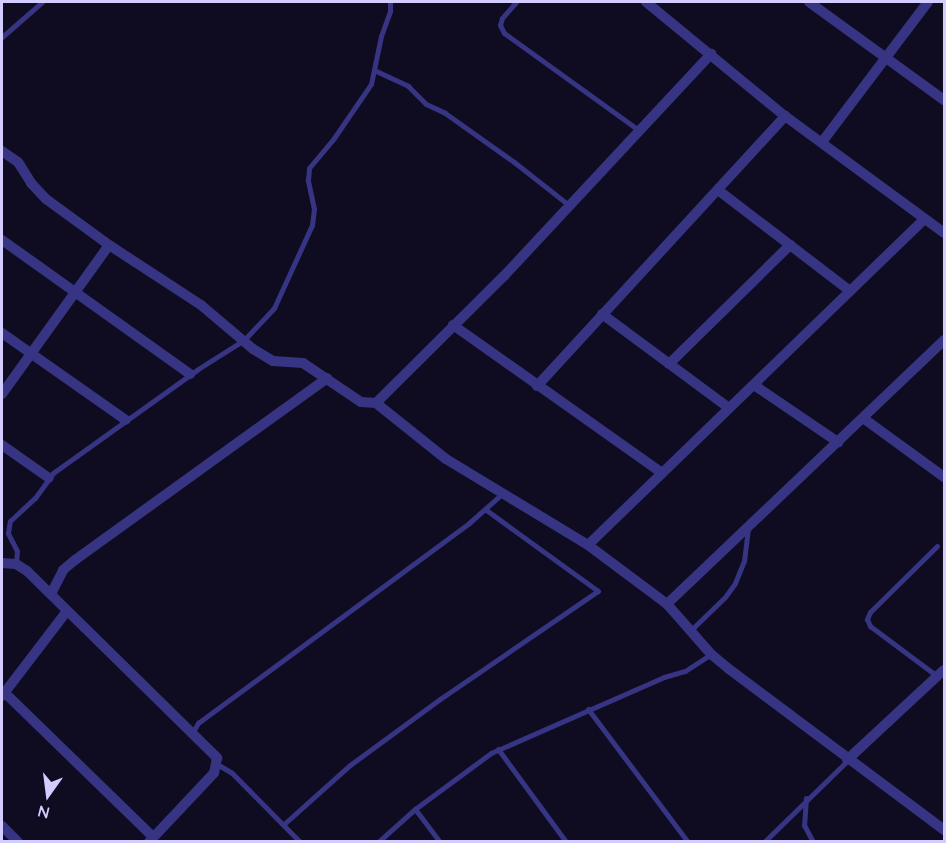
<!DOCTYPE html>
<style>
body{margin:0}
#map{position:relative;width:946px;height:843px;overflow:hidden;background:#0f0c21;font-family:Quicksand,sans-serif}
div>[style]{position:absolute}
.lane>*{height:5px;margin:-2.5px;padding:0 2.5px;transform-origin:2.5px;border-radius:2.5px;background:#373483}
.street>*{height:10px;margin:-5px;padding:0 5px;transform-origin:5px;border-radius:5px;background:#373483}
span{translate:-50% -50%;white-space:nowrap;text-align:center;line-height:1.15;-webkit-text-stroke:6px #0f0c21;paint-order:stroke}
.frame{position:absolute;inset:0;border:3px solid #d2ccff;pointer-events:none}
.north{position:absolute;left:18px;top:765px;width:60px;height:60px;-webkit-text-stroke:4px #0f0c21;paint-order:stroke;rotate:194deg;font-size:16px;font-weight:700;line-height:24px;text-align:center;color:#d2ccff}
.north::after{content:'';display:block;margin:auto;width:21px;height:27px;background:#d2ccff;clip-path:polygon(50% 0,100% 100%,50% 72%,0 100%)}
</style>
<div id="map">
<div class="lane">
<i style="left:516px;top:2px;width:21px;rotate:131deg"></i>
<i style="left:502px;top:18px;width:7px;rotate:106deg"></i>
<i style="left:500px;top:25px;width:9px;rotate:63deg"></i>
<i style="left:504px;top:33px;width:168px;rotate:35.8deg"></i>
<i style="left:2px;top:37px;width:53px;rotate:-41.2deg"></i>
<i style="left:374px;top:70px;width:38px;rotate:25deg"></i>
<i style="left:408px;top:86px;width:25px;rotate:45deg"></i>
<i style="left:426px;top:104px;width:21px;rotate:25deg"></i>
<i style="left:445px;top:113px;width:85px;rotate:35.4deg"></i>
<i style="left:514px;top:162px;width:71px;rotate:38.2deg"></i>
<i style="left:937px;top:546px;width:94px;rotate:135.4deg"></i>
<i style="left:870px;top:612px;width:8px;rotate:113deg"></i>
<i style="left:867px;top:619px;width:8px;rotate:67deg"></i>
<i style="left:870px;top:626px;width:84px;rotate:36.7deg"></i>
<i style="left:16px;top:564px;width:13px;rotate:-86deg"></i>
<i style="left:17px;top:551px;width:20px;rotate:-117deg"></i>
<i style="left:8px;top:533px;width:12px;rotate:-81deg"></i>
<i style="left:10px;top:521px;width:34px;rotate:-43deg"></i>
<i style="left:35px;top:498px;width:31px;rotate:-54deg"></i>
<i style="left:53px;top:473px;width:178px;rotate:-35.6deg"></i>
<i style="left:198px;top:369px;width:54px;rotate:-32.2deg"></i>
<i style="left:244px;top:340px;width:44px;rotate:-46.8deg"></i>
<i style="left:274px;top:308px;width:91px;rotate:-65.4deg"></i>
<i style="left:312px;top:225px;width:16px;rotate:-83deg"></i>
<i style="left:314px;top:209px;width:30px;rotate:-102deg"></i>
<i style="left:308px;top:180px;width:12px;rotate:-85deg"></i>
<i style="left:309px;top:168px;width:39px;rotate:-50deg"></i>
<i style="left:334px;top:138px;width:65px;rotate:-55.6deg"></i>
<i style="left:371px;top:84px;width:49px;rotate:-78.2deg"></i>
<i style="left:381px;top:36px;width:27px;rotate:-70deg"></i>
<i style="left:390px;top:11px;width:9px;rotate:-90deg"></i>
<i style="left:691px;top:630px;width:47px;rotate:-44.1deg"></i>
<i style="left:725px;top:597px;width:17px;rotate:-54deg"></i>
<i style="left:735px;top:583px;width:24px;rotate:-68deg"></i>
<i style="left:744px;top:561px;width:34px;rotate:-83deg"></i>
<i style="left:588px;top:709px;width:166px;rotate:53.1deg"></i>
<i style="left:192px;top:733px;width:12px;rotate:-59deg"></i>
<i style="left:198px;top:723px;width:337px;rotate:-36.4deg"></i>
<i style="left:469px;top:523px;width:45px;rotate:-41.4deg"></i>
<i style="left:498px;top:749px;width:115px;rotate:53.8deg"></i>
<i style="left:217px;top:764px;width:17px;rotate:31deg"></i>
<i style="left:232px;top:773px;width:97px;rotate:45.4deg"></i>
<i style="left:806px;top:798px;width:27px;rotate:94deg"></i>
<i style="left:804px;top:825px;width:19px;rotate:62deg"></i>
<i style="left:415px;top:809px;width:41px;rotate:52.9deg"></i>
<i style="left:284px;top:824px;width:89px;rotate:-41.8deg"></i>
<i style="left:350px;top:765px;width:112px;rotate:-36.3deg"></i>
<i style="left:440px;top:699px;width:191px;rotate:-34.4deg"></i>
<i style="left:598px;top:591px;width:138px;rotate:-144.1deg"></i>
<i style="left:378px;top:842px;width:50px;rotate:-41.7deg"></i>
<i style="left:415px;top:809px;width:94px;rotate:-36.4deg"></i>
<i style="left:491px;top:753px;width:189px;rotate:-23.7deg"></i>
<i style="left:664px;top:677px;width:22px;rotate:-16deg"></i>
<i style="left:685px;top:671px;width:31px;rotate:-33deg"></i>
<i style="left:764px;top:842px;width:116px;rotate:-44.3deg"></i>
</div>
<div class="street">
<i style="left:646px;top:2px;width:180px;rotate:39.4deg"></i>
<i style="left:785px;top:116px;width:197px;rotate:36.3deg"></i>
<i style="left:809px;top:2px;width:167px;rotate:36deg"></i>
<i style="left:822px;top:142px;width:176px;rotate:-52.9deg"></i>
<i style="left:2px;top:151px;width:19px;rotate:35deg"></i>
<i style="left:18px;top:162px;width:25px;rotate:58deg"></i>
<i style="left:31px;top:183px;width:22px;rotate:47deg"></i>
<i style="left:46px;top:199px;width:78px;rotate:36.1deg"></i>
<i style="left:109px;top:245px;width:110px;rotate:33.1deg"></i>
<i style="left:201px;top:305px;width:68px;rotate:40.2deg"></i>
<i style="left:253px;top:349px;width:23px;rotate:31deg"></i>
<i style="left:273px;top:361px;width:30px;rotate:4deg"></i>
<i style="left:303px;top:363px;width:70px;rotate:33.9deg"></i>
<i style="left:361px;top:402px;width:15px;rotate:4deg"></i>
<i style="left:376px;top:403px;width:90px;rotate:38.7deg"></i>
<i style="left:446px;top:459px;width:166px;rotate:31.2deg"></i>
<i style="left:588px;top:545px;width:99px;rotate:36.8deg"></i>
<i style="left:667px;top:604px;width:67px;rotate:48.7deg"></i>
<i style="left:711px;top:654px;width:23px;rotate:40deg"></i>
<i style="left:729px;top:669px;width:269px;rotate:36.8deg"></i>
<i style="left:718px;top:190px;width:165px;rotate:37.4deg"></i>
<i style="left:2px;top:240px;width:231px;rotate:35.5deg"></i>
<i style="left:602px;top:314px;width:158px;rotate:36.5deg"></i>
<i style="left:453px;top:325px;width:255px;rotate:35.3deg"></i>
<i style="left:2px;top:333px;width:151px;rotate:35.1deg"></i>
<i style="left:669px;top:364px;width:170px;rotate:-44.5deg"></i>
<i style="left:754px;top:385px;width:102px;rotate:34.2deg"></i>
<i style="left:537px;top:386px;width:367px;rotate:-47.4deg"></i>
<i style="left:2px;top:394px;width:183px;rotate:-54.3deg"></i>
<i style="left:376px;top:403px;width:180px;rotate:-44.8deg"></i>
<i style="left:504px;top:276px;width:304px;rotate:-47deg"></i>
<i style="left:863px;top:418px;width:100px;rotate:36.1deg"></i>
<i style="left:2px;top:445px;width:57px;rotate:35.1deg"></i>
<i style="left:588px;top:545px;width:468px;rotate:-44.1deg"></i>
<i style="left:2px;top:563px;width:14px;rotate:4deg"></i>
<i style="left:16px;top:564px;width:13px;rotate:32deg"></i>
<i style="left:27px;top:571px;width:267px;rotate:44.5deg"></i>
<i style="left:217px;top:758px;width:15px;rotate:101deg"></i>
<i style="left:214px;top:773px;width:95px;rotate:133.3deg"></i>
<i style="left:51px;top:594px;width:27px;rotate:-63deg"></i>
<i style="left:63px;top:570px;width:16px;rotate:-40deg"></i>
<i style="left:75px;top:560px;width:311px;rotate:-35.8deg"></i>
<i style="left:667px;top:604px;width:383px;rotate:-43.6deg"></i>
<i style="left:4px;top:692px;width:208px;rotate:44.2deg"></i>
<i style="left:2px;top:696px;width:107px;rotate:-52.6deg"></i>
<i style="left:847px;top:760px;width:132px;rotate:-42.9deg"></i>
<i style="left:2px;top:826px;width:23px;rotate:45deg"></i>
</div>
<div class="frame"></div>
<div class="north">N</div>
</div>
